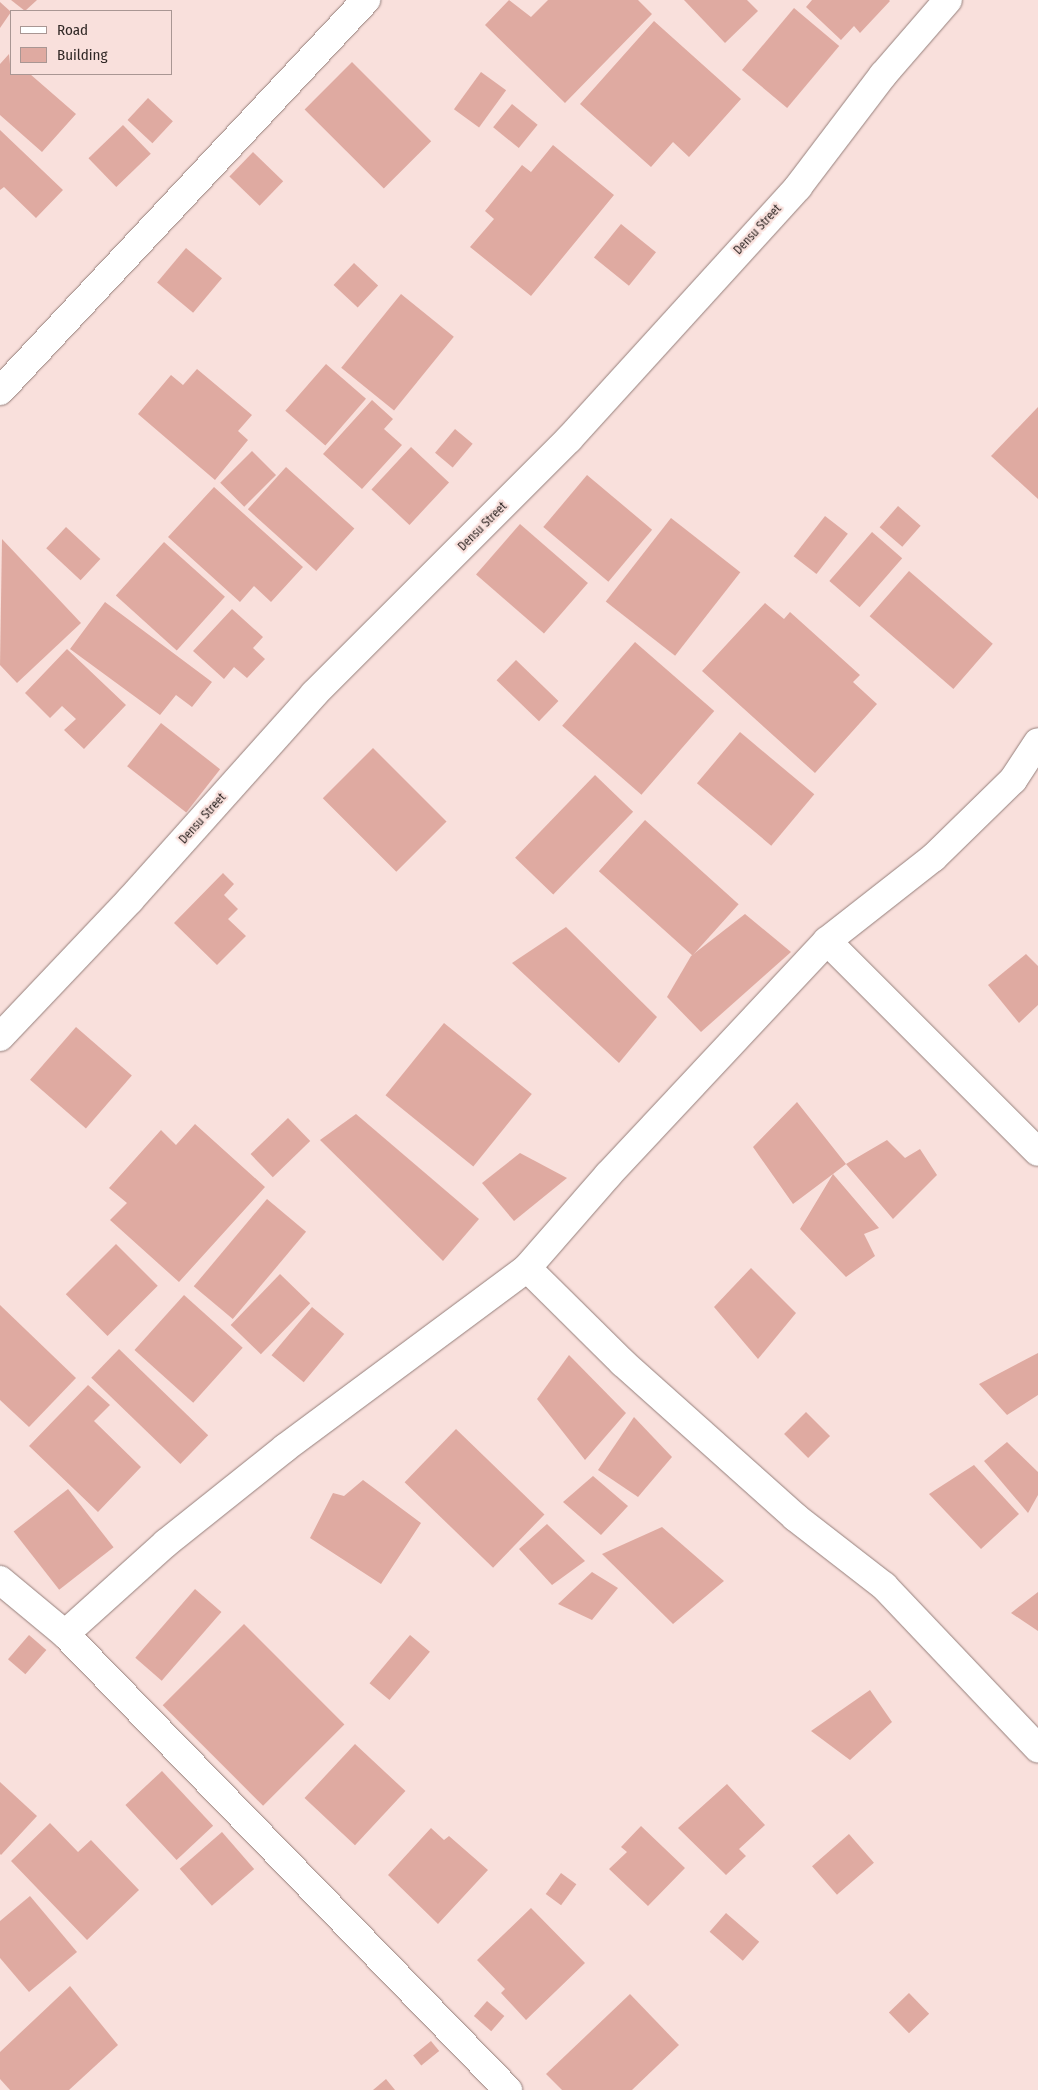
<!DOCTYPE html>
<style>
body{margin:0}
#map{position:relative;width:1038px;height:2090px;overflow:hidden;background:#f9e0dc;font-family:"Fira Sans Condensed",sans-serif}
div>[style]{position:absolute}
.building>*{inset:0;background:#dfaaa1;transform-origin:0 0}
.roads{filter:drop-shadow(0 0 1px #947e7a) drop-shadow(0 0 1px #947e7a)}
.street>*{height:28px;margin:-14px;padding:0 14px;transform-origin:14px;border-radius:14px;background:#fff}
span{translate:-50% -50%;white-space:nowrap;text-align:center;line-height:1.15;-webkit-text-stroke:4.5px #f9e0dc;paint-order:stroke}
.street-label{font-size:12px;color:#312826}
.legend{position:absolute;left:10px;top:10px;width:162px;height:65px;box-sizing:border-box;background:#f9e0dc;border:1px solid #a99693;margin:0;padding:6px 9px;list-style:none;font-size:15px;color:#312826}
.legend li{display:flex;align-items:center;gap:10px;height:25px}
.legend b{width:25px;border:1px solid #a99693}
</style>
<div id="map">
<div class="building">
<i style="clip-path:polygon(11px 0,37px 0,25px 11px)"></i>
<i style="clip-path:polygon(509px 0,531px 17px,548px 0,638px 0,652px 14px,565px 103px,485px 25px)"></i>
<i style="clip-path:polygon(684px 0,747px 0,758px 11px,725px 43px)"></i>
<i style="clip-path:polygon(812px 0,889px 0,890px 1px,860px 33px,854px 26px,841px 40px,806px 7px)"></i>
<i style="clip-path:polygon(0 2px,11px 12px,0 28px)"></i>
<i style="left:794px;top:8px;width:59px;height:81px;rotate:40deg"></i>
<i style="clip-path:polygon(654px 21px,741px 99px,689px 157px,673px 142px,651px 167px,580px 104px)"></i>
<i style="clip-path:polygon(9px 54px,11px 74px,30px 74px,76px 114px,42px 152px,0 115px,0 64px)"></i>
<i style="left:352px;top:62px;width:112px;height:67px;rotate:45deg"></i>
<i style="left:481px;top:72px;width:31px;height:46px;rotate:36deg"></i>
<i style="left:148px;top:98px;width:34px;height:30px;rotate:43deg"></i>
<i style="left:512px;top:104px;width:33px;height:30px;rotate:39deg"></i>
<i style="left:123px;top:125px;width:40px;height:48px;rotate:46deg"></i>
<i style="clip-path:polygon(0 130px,63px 190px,36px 218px,4px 187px,0 190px)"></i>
<i style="clip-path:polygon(553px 145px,614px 195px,531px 296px,470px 247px,494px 219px,485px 211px,522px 165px,531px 172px)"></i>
<i style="left:253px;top:152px;width:42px;height:34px;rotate:44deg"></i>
<i style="left:621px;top:224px;width:45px;height:43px;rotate:39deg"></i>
<i style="left:186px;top:248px;width:47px;height:45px;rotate:40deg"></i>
<i style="left:354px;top:263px;width:33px;height:30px;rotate:43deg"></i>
<i style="left:401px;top:294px;width:68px;height:95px;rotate:39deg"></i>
<i style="left:326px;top:364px;width:53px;height:62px;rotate:41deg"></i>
<i style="clip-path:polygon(197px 369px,252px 415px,238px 431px,248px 440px,215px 480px,138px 414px,171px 375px,183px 385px)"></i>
<i style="clip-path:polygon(372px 400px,393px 419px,384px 429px,402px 445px,362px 489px,323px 454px)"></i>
<i style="clip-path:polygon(1038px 407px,1038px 499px,991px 456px)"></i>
<i style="left:455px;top:429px;width:23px;height:31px;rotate:40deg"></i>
<i style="left:411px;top:447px;width:52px;height:58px;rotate:43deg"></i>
<i style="left:252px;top:451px;width:34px;height:45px;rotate:45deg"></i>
<i style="left:286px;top:467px;width:92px;height:57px;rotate:42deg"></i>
<i style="left:587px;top:475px;width:85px;height:68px;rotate:40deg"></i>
<i style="clip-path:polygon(214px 487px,303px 567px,271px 602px,254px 586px,240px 602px,168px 537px)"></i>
<i style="left:898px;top:506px;width:30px;height:28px;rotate:41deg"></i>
<i style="left:825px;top:516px;width:29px;height:51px;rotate:38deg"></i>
<i style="left:671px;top:518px;width:88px;height:106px;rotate:38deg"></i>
<i style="left:520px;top:524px;width:90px;height:67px;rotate:41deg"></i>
<i style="left:66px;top:527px;width:47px;height:29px;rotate:43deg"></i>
<i style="left:872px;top:532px;width:40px;height:65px;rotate:41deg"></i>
<i style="clip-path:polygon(2px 539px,81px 623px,17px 683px,0 665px)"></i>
<i style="left:164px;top:542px;width:82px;height:72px;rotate:42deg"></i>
<i style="left:909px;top:571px;width:111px;height:60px;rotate:41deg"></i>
<i style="clip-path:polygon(105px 602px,212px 682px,192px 707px,176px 695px,160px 715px,70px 649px)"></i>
<i style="clip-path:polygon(765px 603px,784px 619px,790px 612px,860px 675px,853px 682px,877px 704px,815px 773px,702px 671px)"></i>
<i style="clip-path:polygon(232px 609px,263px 637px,253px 648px,265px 659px,247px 678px,234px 667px,224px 679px,193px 651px)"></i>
<i style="left:635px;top:642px;width:105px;height:111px;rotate:41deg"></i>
<i style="clip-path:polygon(67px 649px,126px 705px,84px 749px,64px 730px,76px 719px,62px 706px,50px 718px,25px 693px)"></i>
<i style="left:516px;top:660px;width:59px;height:28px;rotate:44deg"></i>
<i style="left:161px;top:723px;width:75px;height:55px;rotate:38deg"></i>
<i style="left:740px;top:732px;width:97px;height:67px;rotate:40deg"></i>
<i style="left:373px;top:748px;width:104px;height:71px;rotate:45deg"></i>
<i style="left:595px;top:775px;width:53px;height:115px;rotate:44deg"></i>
<i style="left:645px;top:820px;width:126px;height:69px;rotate:42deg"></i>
<i style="clip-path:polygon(223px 873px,234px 884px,224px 895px,238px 909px,228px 919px,246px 936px,217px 965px,174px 923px)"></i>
<i style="clip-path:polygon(745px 914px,791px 952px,701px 1032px,667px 997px,691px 956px)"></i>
<i style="clip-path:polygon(566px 927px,657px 1017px,619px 1063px,512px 963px)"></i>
<i style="clip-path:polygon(1026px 954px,1038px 966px,1038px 1005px,1019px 1023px,988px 985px)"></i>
<i style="left:444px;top:1023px;width:113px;height:93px;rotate:39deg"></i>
<i style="left:76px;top:1027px;width:74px;height:70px;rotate:41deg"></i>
<i style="clip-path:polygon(797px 1102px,846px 1164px,833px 1174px,879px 1228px,864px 1234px,875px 1256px,846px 1277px,800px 1229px,833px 1174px,793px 1204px,753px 1147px)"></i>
<i style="clip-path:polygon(356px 1114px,479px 1219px,443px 1261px,320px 1140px)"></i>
<i style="left:288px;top:1118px;width:32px;height:52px;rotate:46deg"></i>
<i style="clip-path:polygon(195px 1124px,265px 1187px,179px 1282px,110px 1220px,127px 1203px,109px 1188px,161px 1130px,176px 1145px)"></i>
<i style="clip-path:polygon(887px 1140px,905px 1158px,920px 1149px,937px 1175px,893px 1219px,846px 1164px)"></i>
<i style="clip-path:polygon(520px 1153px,567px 1178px,514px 1221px,482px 1183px)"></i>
<i style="left:267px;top:1199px;width:51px;height:114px;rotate:40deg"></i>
<i style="left:116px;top:1244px;width:59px;height:71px;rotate:45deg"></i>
<i style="clip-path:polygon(751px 1268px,796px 1313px,758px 1359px,714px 1307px)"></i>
<i style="left:280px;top:1274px;width:42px;height:71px;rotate:44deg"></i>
<i style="left:184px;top:1295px;width:79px;height:74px;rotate:42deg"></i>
<i style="clip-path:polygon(0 1305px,76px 1378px,29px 1427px,0 1400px)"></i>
<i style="left:312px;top:1307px;width:42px;height:63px;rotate:40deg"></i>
<i style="left:119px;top:1349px;width:124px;height:40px;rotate:44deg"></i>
<i style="clip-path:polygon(1038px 1353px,1038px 1395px,1007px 1415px,979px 1384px)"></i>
<i style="clip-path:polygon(569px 1355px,626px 1413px,585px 1460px,537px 1399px)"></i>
<i style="clip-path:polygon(88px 1385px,110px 1405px,94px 1421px,141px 1467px,98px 1512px,29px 1446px)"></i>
<i style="left:806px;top:1412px;width:34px;height:31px;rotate:45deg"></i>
<i style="clip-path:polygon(634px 1417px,672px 1457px,638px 1497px,598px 1470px)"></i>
<i style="left:456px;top:1429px;width:123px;height:74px;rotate:44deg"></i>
<i style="clip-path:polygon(1007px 1442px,1038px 1472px,1038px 1495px,1028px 1513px,984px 1461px)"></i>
<i style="clip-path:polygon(974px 1465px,1019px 1514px,981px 1549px,929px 1494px)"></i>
<i style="clip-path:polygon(593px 1476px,628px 1506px,601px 1535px,563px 1502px)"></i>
<i style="clip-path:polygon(363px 1480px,421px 1523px,381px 1584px,310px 1538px,333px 1493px,344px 1496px)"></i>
<i style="left:68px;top:1489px;width:74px;height:69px;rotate:52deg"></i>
<i style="clip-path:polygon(547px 1524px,585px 1561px,552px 1585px,519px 1549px)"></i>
<i style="clip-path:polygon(662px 1527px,724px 1581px,673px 1624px,602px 1554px)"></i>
<i style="clip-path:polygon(592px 1572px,618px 1588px,592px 1620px,558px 1604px)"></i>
<i style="left:195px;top:1589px;width:35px;height:91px;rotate:41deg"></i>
<i style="clip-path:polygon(1038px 1592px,1038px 1631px,1011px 1613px)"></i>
<i style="left:244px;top:1624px;width:142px;height:115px;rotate:45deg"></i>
<i style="left:29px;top:1635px;width:23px;height:32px;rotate:41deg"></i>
<i style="left:410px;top:1635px;width:26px;height:63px;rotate:40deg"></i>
<i style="clip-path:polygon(870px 1690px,892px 1722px,850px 1760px,811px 1731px)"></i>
<i style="left:355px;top:1744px;width:69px;height:74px;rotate:43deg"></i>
<i style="left:162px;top:1771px;width:75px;height:50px;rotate:47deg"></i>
<i style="clip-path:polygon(0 1782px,37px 1816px,1px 1855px,0 1854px)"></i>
<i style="clip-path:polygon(727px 1784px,765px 1825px,739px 1849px,746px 1856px,726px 1875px,678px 1828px)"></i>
<i style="clip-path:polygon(50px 1823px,78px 1852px,91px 1840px,139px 1890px,87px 1940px,11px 1861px)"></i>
<i style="clip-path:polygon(641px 1826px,685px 1868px,648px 1906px,609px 1869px,627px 1852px,621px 1847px)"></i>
<i style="clip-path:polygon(431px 1828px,444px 1840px,449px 1836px,488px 1870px,438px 1924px,388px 1875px)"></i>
<i style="left:222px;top:1832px;width:49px;height:56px;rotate:49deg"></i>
<i style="left:849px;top:1834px;width:38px;height:49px;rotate:49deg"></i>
<i style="left:561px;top:1873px;width:19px;height:26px;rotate:36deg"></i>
<i style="clip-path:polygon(30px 1896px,77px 1952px,29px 1992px,0 1958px,0 1921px)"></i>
<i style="clip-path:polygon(531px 1908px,585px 1963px,526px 2020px,501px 1993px,505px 1989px,477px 1960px)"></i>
<i style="left:726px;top:1913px;width:44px;height:25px;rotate:41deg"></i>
<i style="clip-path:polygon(70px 1986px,118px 2045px,69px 2090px,10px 2090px,0 2079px,0 2052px)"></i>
<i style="left:909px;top:1993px;width:29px;height:28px;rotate:46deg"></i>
<i style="clip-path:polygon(630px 1994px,679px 2045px,632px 2090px,562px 2090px,546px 2074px)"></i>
<i style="left:487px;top:2001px;width:23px;height:20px;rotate:41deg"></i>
<i style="left:431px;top:2041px;width:13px;height:23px;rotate:51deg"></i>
<i style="clip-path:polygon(386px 2079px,395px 2090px,373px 2090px)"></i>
</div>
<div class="roads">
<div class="street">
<i style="left:0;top:391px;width:536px;rotate:-46.89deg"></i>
<i style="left:827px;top:941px;width:298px;rotate:45deg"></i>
<i style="left:0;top:1037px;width:189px;rotate:-46.5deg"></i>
<i style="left:130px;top:900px;width:276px;rotate:-48.2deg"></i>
<i style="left:314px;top:694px;width:361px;rotate:-45deg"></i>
<i style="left:569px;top:439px;width:341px;rotate:-47.7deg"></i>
<i style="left:798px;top:187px;width:141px;rotate:-52.8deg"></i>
<i style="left:883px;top:75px;width:99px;rotate:-49.1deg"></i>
<i style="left:527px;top:1268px;width:135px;rotate:44.7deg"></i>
<i style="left:623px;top:1363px;width:231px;rotate:41.8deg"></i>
<i style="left:795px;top:1517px;width:113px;rotate:37.8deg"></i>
<i style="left:884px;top:1586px;width:224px;rotate:46.5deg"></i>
<i style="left:0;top:1580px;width:85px;rotate:39.7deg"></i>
<i style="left:65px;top:1634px;width:636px;rotate:45.83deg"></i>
<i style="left:65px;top:1634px;width:136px;rotate:-42deg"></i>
<i style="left:166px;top:1543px;width:152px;rotate:-38.6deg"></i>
<i style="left:285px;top:1448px;width:302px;rotate:-36.6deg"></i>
<i style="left:527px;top:1268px;width:123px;rotate:-48.9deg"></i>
<i style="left:608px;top:1175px;width:320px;rotate:-46.9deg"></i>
<i style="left:827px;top:941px;width:135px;rotate:-38.1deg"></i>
<i style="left:933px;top:858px;width:112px;rotate:-44.3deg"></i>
<i style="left:1013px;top:780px;width:45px;rotate:-56.7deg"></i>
</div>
</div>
<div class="street-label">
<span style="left:758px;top:230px;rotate:-47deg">Densu Street</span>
<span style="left:483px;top:527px;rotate:-45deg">Densu Street</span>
<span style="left:203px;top:819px;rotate:-48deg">Densu Street</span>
</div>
<ul class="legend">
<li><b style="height:6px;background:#fff"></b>Road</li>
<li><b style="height:14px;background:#dfaaa1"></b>Building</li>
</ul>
</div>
